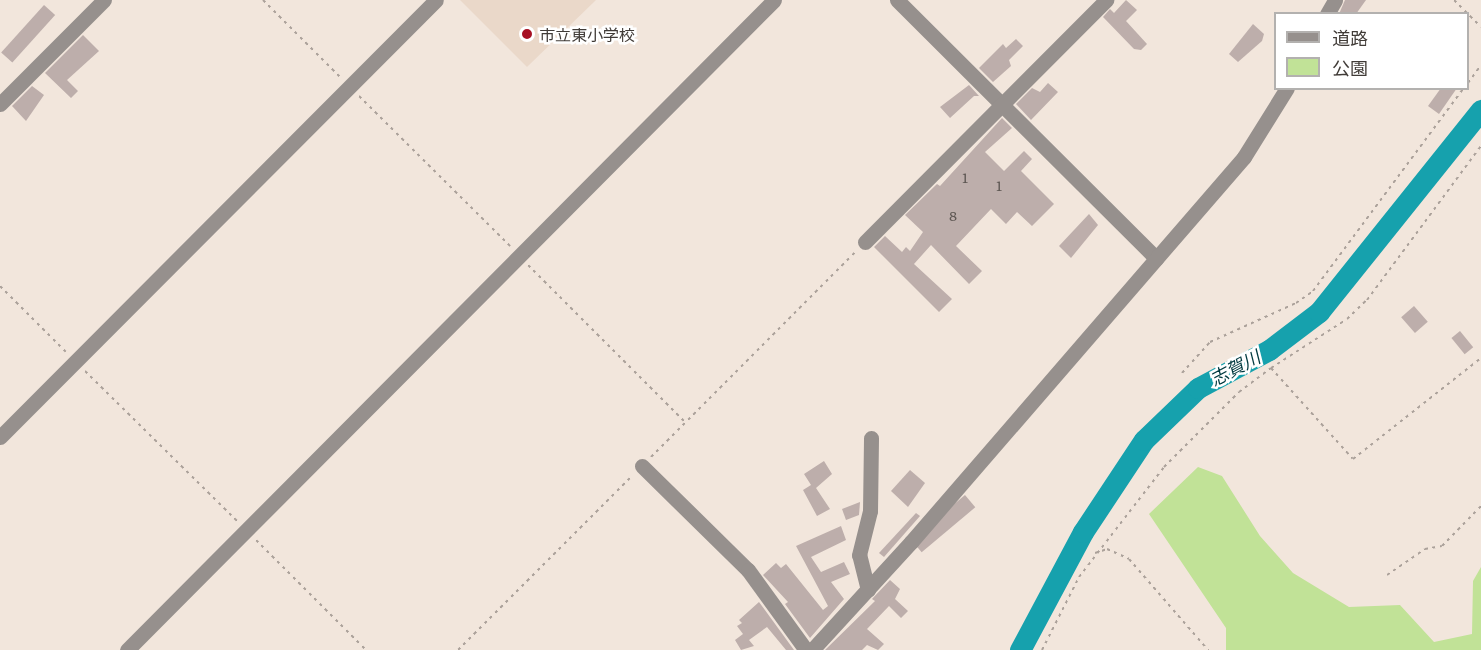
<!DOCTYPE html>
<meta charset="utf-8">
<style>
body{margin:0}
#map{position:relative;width:1481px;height:650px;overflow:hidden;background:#f2e6dc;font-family:Literata,"Noto Sans JP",serif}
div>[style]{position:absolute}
.built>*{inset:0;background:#ead8c9}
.green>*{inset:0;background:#c1e297}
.river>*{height:21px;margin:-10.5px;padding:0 10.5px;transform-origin:10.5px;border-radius:10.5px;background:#16a1ad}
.building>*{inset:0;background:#bdaeab;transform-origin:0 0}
.path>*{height:2px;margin-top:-1px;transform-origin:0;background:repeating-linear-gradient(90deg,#aba19a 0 3px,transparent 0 7.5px)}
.minor>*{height:15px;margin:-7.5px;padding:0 7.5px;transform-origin:7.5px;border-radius:7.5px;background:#96908d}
.dots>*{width:16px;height:16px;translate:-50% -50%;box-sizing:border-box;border:3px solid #fff;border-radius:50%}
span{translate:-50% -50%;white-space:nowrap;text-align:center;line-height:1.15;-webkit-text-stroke:5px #fff;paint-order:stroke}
.number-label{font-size:14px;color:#5f5854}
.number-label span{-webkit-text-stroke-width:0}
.poi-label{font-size:16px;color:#403b37}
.left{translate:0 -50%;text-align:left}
.water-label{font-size:18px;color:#00393f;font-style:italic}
.legend{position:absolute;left:1274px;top:12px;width:195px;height:78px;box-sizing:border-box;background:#fff;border:2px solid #b3b1af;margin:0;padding:8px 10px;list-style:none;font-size:18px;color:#403b37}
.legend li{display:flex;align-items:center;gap:12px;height:30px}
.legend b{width:30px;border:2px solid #b3b1af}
</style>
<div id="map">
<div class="built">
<i style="clip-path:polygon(460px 0,596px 0,527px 67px)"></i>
</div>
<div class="green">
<i style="clip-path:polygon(1198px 467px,1222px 476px,1260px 536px,1293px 573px,1349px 607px,1400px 605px,1434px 642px,1472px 634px,1473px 581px,1481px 567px,1481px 650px,1226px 650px,1226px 628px,1149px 514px)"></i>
</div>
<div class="river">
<i style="left:1020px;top:650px;width:134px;rotate:-61.9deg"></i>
<i style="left:1083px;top:532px;width:110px;rotate:-56.5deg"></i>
<i style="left:1144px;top:440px;width:75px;rotate:-43.9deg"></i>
<i style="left:1198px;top:388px;width:81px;rotate:-28.2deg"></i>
<i style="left:1269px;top:350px;width:63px;rotate:-37.2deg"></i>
<i style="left:1319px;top:312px;width:259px;rotate:-51.3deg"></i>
</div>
<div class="building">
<i style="clip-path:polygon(1126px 0,1137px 10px,1126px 21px,1147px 44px,1141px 50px,1134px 49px,1103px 17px,1110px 9px,1114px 13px)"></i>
<i style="clip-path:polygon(1345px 0,1366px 0,1356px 14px,1339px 14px)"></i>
<i style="left:44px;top:5px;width:15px;height:64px;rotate:42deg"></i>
<i style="clip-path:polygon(1253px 24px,1264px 34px,1262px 41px,1238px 62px,1229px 54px)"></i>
<i style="clip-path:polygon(83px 35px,99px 51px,67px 80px,78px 91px,71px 98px,45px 73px)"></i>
<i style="clip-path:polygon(1016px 39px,1023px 46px,1009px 60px,1011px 66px,993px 82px,979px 68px,1003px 44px,1006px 48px)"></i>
<i style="clip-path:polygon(1048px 83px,1058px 92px,1031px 120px,1016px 104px,1032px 88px,1040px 92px)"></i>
<i style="clip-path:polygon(969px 85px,979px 96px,974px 96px,950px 118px,940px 107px)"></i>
<i style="clip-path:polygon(32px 86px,44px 95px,26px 121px,12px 106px)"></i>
<i style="clip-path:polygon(1441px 88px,1457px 88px,1439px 114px,1428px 106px)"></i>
<i style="clip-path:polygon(1002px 118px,1012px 128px,985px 152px,1004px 171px,1024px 151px,1032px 159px,1021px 171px,1054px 204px,1032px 226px,1017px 212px,1006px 224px,991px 209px,956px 246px,982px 271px,969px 284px,931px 245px,914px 264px,952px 299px,939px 312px,874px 247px,885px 236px,902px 252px,906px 247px,910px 251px,923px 232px,905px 215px,937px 184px,940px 186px)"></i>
<i style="clip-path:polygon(1089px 214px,1098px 225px,1071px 258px,1059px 246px)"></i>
<i style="left:1414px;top:306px;width:21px;height:17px;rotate:49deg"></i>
<i style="left:1460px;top:331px;width:21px;height:11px;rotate:51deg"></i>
<i style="clip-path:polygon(824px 461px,832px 474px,816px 488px,830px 509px,817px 516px,803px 490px,811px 485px,804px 474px)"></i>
<i style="clip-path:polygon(910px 470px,925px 483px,908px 507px,891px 491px)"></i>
<i style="left:965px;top:495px;width:16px;height:70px;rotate:50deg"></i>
<i style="clip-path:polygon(860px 502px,859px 515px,846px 520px,842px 509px)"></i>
<i style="clip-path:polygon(916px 513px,920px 516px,884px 557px,879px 553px)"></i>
<i style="clip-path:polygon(841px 526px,846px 540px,811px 557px,821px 572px,844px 562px,850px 574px,831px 582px,844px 599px,810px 638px,785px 604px,788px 602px,763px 575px,776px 563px,781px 568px,786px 564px,823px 610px,828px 606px,796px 546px)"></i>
<i style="clip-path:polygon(890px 580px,900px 589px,895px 599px,908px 611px,901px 618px,889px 606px,867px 629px,884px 644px,878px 650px,867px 645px,862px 650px,825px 650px,875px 601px,872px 599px)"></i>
<i style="clip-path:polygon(759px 602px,794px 650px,786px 650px,767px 627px,749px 640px,754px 646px,741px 650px,735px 640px,743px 634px,737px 626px,742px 623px,739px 620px)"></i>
</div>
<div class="path">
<i style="left:263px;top:0;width:109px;rotate:45deg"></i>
<i style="left:1454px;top:0;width:38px;rotate:45deg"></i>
<i style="left:1468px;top:83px;width:22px;rotate:-54deg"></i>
<i style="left:359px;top:96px;width:213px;rotate:44.8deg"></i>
<i style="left:528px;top:265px;width:222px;rotate:45deg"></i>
<i style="left:0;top:286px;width:93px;rotate:45deg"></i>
<i style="left:1271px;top:368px;width:90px;rotate:-32.8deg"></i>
<i style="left:1347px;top:319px;width:28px;rotate:-44deg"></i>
<i style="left:1367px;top:300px;width:192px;rotate:-53.5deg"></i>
<i style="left:85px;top:371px;width:214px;rotate:44.6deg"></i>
<i style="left:1182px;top:373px;width:42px;rotate:-47.9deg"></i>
<i style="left:1210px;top:342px;width:94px;rotate:-24.4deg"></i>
<i style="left:1296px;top:303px;width:21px;rotate:-35deg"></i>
<i style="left:1313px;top:291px;width:253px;rotate:-53.4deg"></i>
<i style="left:651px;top:457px;width:291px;rotate:-45.1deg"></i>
<i style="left:256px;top:540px;width:156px;rotate:45deg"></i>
<i style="left:1095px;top:553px;width:13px;rotate:-18deg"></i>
<i style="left:1107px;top:549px;width:24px;rotate:24deg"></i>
<i style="left:1129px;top:559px;width:121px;rotate:49deg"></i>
<i style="left:1387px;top:575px;width:46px;rotate:-34.4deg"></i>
<i style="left:1425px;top:549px;width:17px;rotate:-10deg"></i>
<i style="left:1442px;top:546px;width:56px;rotate:-45.7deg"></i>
<i style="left:458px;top:650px;width:246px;rotate:-45deg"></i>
<i style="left:1042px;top:650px;width:82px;rotate:-63.1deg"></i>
<i style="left:1079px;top:577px;width:139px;rotate:-52.3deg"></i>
<i style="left:1164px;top:467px;width:106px;rotate:-45deg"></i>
<i style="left:1239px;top:392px;width:40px;rotate:-37deg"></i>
<i style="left:1271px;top:368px;width:122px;rotate:48deg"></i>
<i style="left:1353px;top:459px;width:163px;rotate:-38.3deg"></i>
</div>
<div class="minor">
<i style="left:897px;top:0;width:366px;rotate:44.9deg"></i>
<i style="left:1327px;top:14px;width:16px;rotate:-60deg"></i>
<i style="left:0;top:104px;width:147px;rotate:-45deg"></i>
<i style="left:865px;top:242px;width:342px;rotate:-45.1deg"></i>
<i style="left:0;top:437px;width:617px;rotate:-45.07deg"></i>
<i style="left:642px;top:466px;width:148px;rotate:44.5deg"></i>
<i style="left:748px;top:570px;width:99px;rotate:54.1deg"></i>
<i style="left:868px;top:590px;width:36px;rotate:-104deg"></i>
<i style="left:859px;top:555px;width:45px;rotate:-76deg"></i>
<i style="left:870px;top:511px;width:73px;rotate:-89.2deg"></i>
<i style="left:127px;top:650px;width:917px;rotate:-45.13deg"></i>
<i style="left:812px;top:650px;width:147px;rotate:-47.5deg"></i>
<i style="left:911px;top:542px;width:509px;rotate:-49.14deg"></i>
<i style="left:1244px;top:157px;width:81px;rotate:-58.1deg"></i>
</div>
<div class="dots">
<i style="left:527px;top:34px;background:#a71023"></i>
</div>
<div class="number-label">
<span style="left:965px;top:177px">1</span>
<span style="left:999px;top:185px">1</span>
<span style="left:953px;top:215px">8</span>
</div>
<div class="poi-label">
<span class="left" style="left:539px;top:34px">市立東小学校</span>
</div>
<div class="water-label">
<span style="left:1235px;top:368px;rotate:-28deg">志賀川</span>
</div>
<ul class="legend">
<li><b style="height:8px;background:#96908d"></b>道路</li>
<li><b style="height:16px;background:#c1e297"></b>公園</li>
</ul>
</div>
